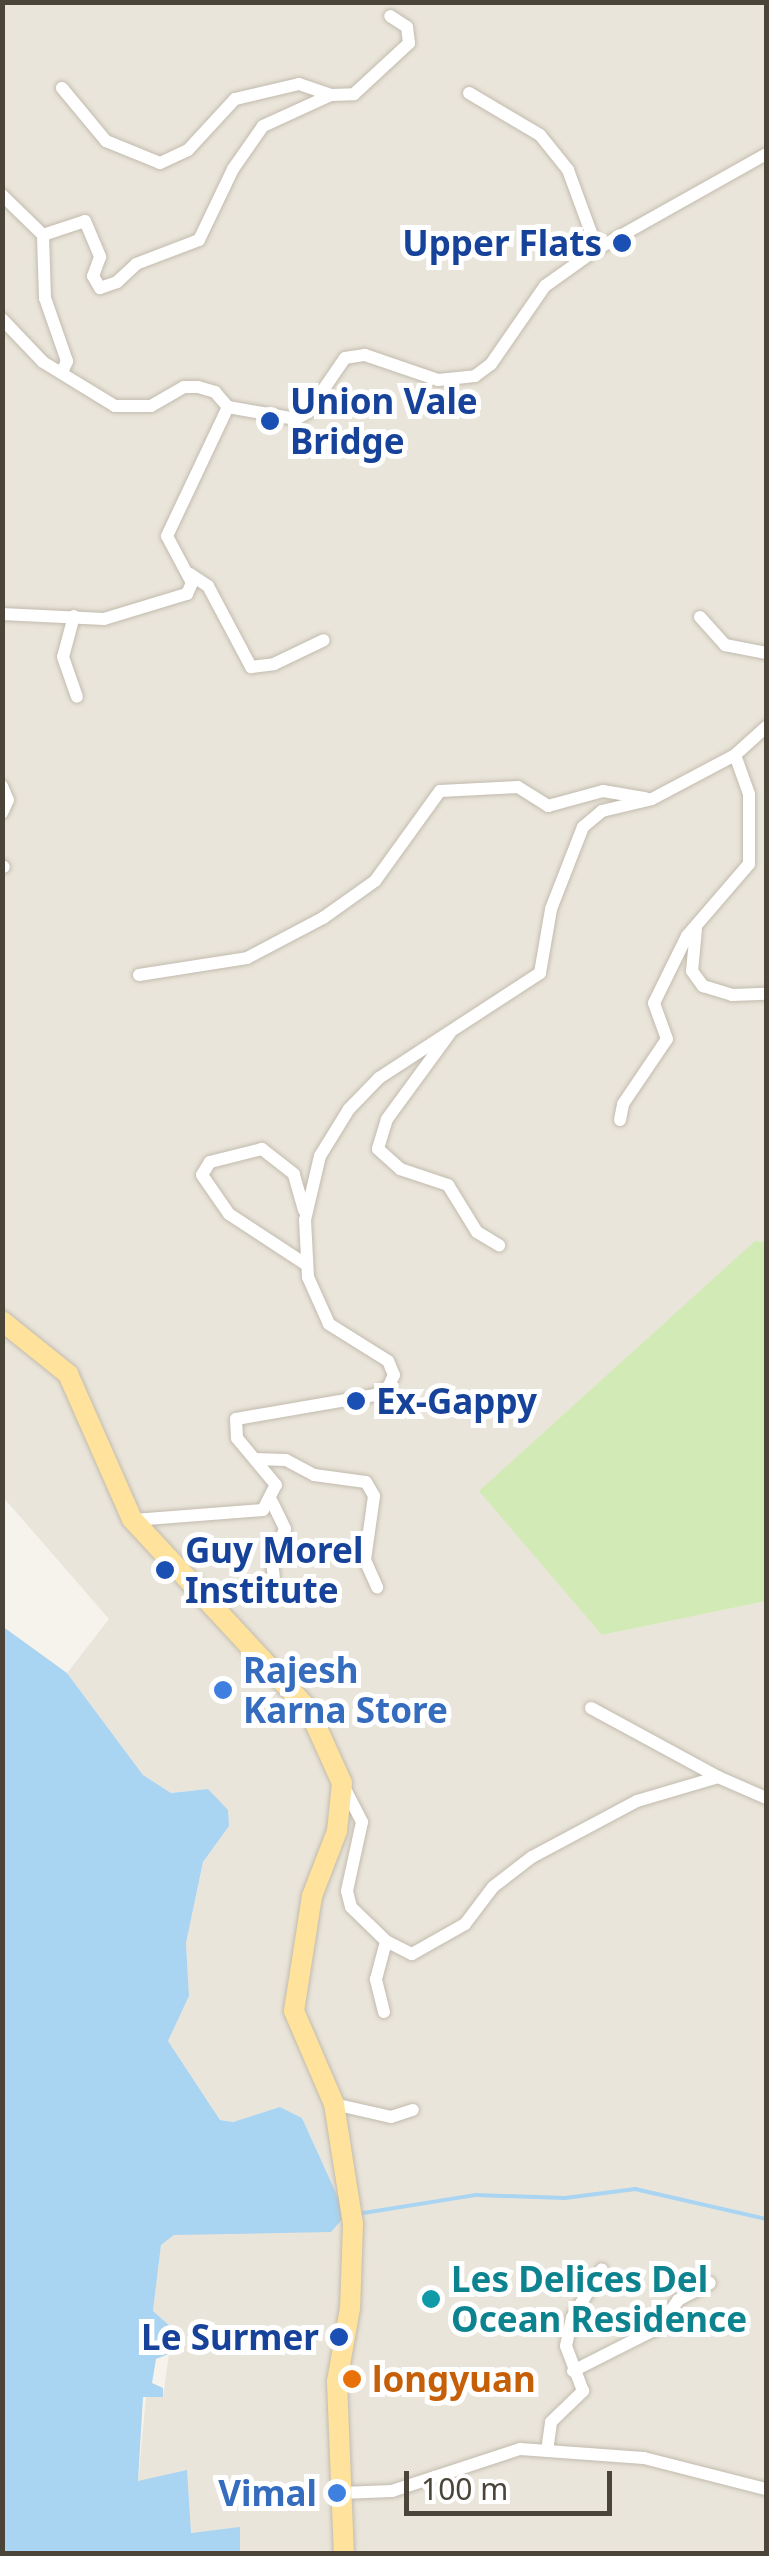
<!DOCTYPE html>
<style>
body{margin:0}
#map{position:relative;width:769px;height:2556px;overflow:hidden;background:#f6f3ec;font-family:"Noto Sans",sans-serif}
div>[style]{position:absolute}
.residential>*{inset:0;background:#eae5da}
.green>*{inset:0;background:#d2eab5}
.water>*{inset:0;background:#a9d4f2}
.stream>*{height:4px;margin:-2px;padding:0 2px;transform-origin:2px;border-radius:2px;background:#a9d4f2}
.roads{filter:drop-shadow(0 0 2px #c2bbae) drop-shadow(0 0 2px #c2bbae)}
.minor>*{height:12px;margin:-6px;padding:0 6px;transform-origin:6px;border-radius:6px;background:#fff}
.primary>*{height:20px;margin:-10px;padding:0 10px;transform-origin:10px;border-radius:10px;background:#ffe39c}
.dots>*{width:28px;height:28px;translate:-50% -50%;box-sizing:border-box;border:5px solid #fff;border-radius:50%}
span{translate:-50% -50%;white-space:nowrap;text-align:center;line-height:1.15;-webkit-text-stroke:10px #fff;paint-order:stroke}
.transit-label{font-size:35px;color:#164399;font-weight:700}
.right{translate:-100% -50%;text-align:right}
.left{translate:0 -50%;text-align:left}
.shop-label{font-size:35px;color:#366cbe;font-weight:700}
.culture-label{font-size:35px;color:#0d838f;font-weight:700}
.food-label{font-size:35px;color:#c56008;font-weight:700}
.frame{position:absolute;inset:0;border:5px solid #4b4439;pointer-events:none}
.scale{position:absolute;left:404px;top:2471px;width:208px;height:45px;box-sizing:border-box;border:5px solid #4b4439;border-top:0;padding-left:12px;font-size:30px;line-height:35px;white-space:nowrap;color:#4b4439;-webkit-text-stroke:8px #fff;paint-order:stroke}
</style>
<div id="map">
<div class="residential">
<i style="clip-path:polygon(2px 3px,766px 3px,766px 1242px,755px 1241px,602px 1635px,766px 1601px,766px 2553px,240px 2553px,239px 2528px,191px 2533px,138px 2482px,146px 2397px,163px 2397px,169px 2354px,170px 2326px,153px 2311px,161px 2245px,174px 2235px,346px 2215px,302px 2118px,280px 2107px,233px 2122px,220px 2120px,168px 2041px,189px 1996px,186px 1943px,203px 1862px,229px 1826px,208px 1789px,171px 1793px,143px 1775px,67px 1673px,109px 1619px,3px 1497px)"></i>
</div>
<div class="green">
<i style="clip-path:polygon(755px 1241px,766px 1242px,766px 1601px,602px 1635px,479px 1491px)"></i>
</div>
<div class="water">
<i style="clip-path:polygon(2px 1626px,67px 1673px,143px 1775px,171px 1793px,208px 1789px,228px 1810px,229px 1826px,203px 1862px,186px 1943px,189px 1996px,168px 2041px,220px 2120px,233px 2122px,280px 2107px,302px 2118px,346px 2215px,331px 2232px,174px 2235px,161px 2245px,153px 2311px,170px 2326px,169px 2354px,156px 2359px,152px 2383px,163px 2388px,163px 2397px,143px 2397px,138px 2481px,187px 2470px,191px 2533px,240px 2527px,240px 2553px,3px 2553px)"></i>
</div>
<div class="stream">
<i style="left:357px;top:2214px;width:121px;rotate:-9.1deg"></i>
<i style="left:476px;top:2195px;width:89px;rotate:1.9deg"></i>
<i style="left:565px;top:2198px;width:71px;rotate:-7.3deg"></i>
<i style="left:635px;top:2189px;width:134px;rotate:12.9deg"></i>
</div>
<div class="roads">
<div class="minor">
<i style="left:469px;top:93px;width:82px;rotate:30.6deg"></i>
<i style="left:540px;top:135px;width:45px;rotate:51.3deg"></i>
<i style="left:568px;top:170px;width:84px;rotate:69.8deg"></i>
<i style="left:331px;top:95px;width:23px;rotate:-2deg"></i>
<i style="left:354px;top:94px;width:75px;rotate:-42.8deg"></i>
<i style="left:409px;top:43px;width:16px;rotate:-97deg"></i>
<i style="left:407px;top:27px;width:20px;rotate:-147deg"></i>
<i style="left:2px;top:195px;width:57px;rotate:44.3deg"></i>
<i style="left:43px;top:235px;width:63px;rotate:88.2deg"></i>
<i style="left:45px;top:298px;width:67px;rotate:70.8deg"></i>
<i style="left:67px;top:361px;width:12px;rotate:114deg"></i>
<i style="left:43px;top:235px;width:44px;rotate:-18.4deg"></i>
<i style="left:85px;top:221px;width:39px;rotate:67deg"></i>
<i style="left:100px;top:257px;width:20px;rotate:110deg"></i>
<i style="left:93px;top:276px;width:14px;rotate:60deg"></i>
<i style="left:100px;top:288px;width:18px;rotate:-19deg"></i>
<i style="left:117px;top:282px;width:26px;rotate:-43deg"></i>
<i style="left:136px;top:264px;width:67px;rotate:-20.9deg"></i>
<i style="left:199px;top:240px;width:79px;rotate:-64.4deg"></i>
<i style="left:233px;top:169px;width:52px;rotate:-55.1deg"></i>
<i style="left:263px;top:126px;width:75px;rotate:-24.5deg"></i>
<i style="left:331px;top:95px;width:34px;rotate:-161deg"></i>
<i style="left:299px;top:84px;width:66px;rotate:166.8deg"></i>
<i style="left:235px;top:99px;width:69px;rotate:132.7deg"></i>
<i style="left:188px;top:150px;width:31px;rotate:155deg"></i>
<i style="left:160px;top:163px;width:58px;rotate:-157.8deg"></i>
<i style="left:106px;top:141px;width:69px;rotate:-129.7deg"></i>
<i style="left:2px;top:319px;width:59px;rotate:46.4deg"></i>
<i style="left:43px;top:362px;width:84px;rotate:31.4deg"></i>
<i style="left:115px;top:406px;width:36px"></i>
<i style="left:151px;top:406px;width:38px;rotate:-30deg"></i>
<i style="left:184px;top:387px;width:14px"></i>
<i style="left:198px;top:387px;width:18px;rotate:16deg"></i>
<i style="left:215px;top:392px;width:20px;rotate:49deg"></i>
<i style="left:228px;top:407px;width:69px;rotate:10deg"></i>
<i style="left:296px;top:419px;width:14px;rotate:-30deg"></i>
<i style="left:308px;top:412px;width:65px;rotate:-55.6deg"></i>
<i style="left:345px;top:358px;width:20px;rotate:-9deg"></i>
<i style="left:365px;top:355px;width:77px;rotate:18.9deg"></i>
<i style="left:438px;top:380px;width:37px;rotate:-6deg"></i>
<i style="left:475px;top:376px;width:20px;rotate:-37deg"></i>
<i style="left:491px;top:364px;width:95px;rotate:-55.3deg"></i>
<i style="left:545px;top:286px;width:64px;rotate:-35.4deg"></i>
<i style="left:597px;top:249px;width:194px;rotate:-29.3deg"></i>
<i style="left:190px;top:574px;width:22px;rotate:34deg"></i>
<i style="left:208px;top:586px;width:92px;rotate:62deg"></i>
<i style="left:251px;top:667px;width:23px;rotate:-7deg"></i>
<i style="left:274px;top:664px;width:55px;rotate:-25.6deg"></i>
<i style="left:2px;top:614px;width:102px;rotate:2.8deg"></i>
<i style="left:104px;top:619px;width:87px;rotate:-16.8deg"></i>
<i style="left:187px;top:594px;width:12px;rotate:-66deg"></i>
<i style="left:192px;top:583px;width:53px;rotate:-118deg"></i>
<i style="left:167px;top:536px;width:143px;rotate:-64.7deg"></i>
<i style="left:74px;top:616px;width:42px;rotate:105deg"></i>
<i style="left:63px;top:657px;width:42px;rotate:70.7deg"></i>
<i style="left:700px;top:617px;width:38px;rotate:48deg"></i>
<i style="left:725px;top:645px;width:42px;rotate:11deg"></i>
<i style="left:2px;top:786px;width:15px;rotate:67deg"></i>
<i style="left:8px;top:800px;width:14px;rotate:115deg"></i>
<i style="left:2px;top:866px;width:2px;rotate:27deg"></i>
<i style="left:696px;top:929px;width:42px;rotate:95.4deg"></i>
<i style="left:692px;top:971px;width:19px;rotate:54deg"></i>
<i style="left:703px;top:986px;width:30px;rotate:17deg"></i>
<i style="left:732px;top:995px;width:34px;rotate:-2deg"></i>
<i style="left:139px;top:975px;width:109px;rotate:-8.9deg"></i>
<i style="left:247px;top:958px;width:86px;rotate:-27.8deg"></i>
<i style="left:323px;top:918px;width:64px;rotate:-35.4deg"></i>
<i style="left:375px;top:881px;width:111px;rotate:-54.2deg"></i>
<i style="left:440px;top:791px;width:78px;rotate:-2.9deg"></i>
<i style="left:518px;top:787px;width:36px;rotate:32deg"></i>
<i style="left:548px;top:806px;width:57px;rotate:-15.3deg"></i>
<i style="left:603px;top:791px;width:43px;rotate:9.5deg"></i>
<i style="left:450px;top:1033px;width:107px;rotate:126.2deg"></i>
<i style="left:387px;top:1119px;width:31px;rotate:107deg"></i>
<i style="left:378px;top:1149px;width:30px;rotate:42deg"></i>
<i style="left:400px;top:1169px;width:51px;rotate:18.4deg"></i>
<i style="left:448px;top:1185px;width:55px;rotate:58.3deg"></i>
<i style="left:477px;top:1232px;width:26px;rotate:31deg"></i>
<i style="left:620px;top:1120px;width:16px;rotate:-79deg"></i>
<i style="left:623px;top:1104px;width:78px;rotate:-55.9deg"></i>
<i style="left:667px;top:1039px;width:38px;rotate:-110deg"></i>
<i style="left:654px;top:1003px;width:75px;rotate:-63.8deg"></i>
<i style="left:687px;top:936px;width:95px;rotate:-49.3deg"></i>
<i style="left:749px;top:864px;width:70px;rotate:-90deg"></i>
<i style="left:749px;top:794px;width:41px;rotate:-109.7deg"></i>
<i style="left:304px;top:1210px;width:37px;rotate:-106deg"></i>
<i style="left:294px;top:1174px;width:41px;rotate:-142deg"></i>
<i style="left:262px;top:1149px;width:54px;rotate:166deg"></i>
<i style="left:210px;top:1162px;width:15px;rotate:122deg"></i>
<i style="left:202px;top:1175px;width:47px;rotate:55.3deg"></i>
<i style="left:229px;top:1214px;width:93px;rotate:33.2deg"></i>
<i style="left:255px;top:1459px;width:31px;rotate:2deg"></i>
<i style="left:286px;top:1460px;width:32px;rotate:28deg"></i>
<i style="left:314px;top:1475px;width:52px;rotate:7.7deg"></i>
<i style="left:366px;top:1482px;width:16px;rotate:60deg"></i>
<i style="left:374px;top:1496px;width:65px;rotate:98deg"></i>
<i style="left:365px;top:1560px;width:30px;rotate:66deg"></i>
<i style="left:272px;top:1502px;width:30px;rotate:64deg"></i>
<i style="left:285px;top:1529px;width:34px;rotate:113deg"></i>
<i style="left:272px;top:1560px;width:19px;rotate:84deg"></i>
<i style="left:134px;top:1520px;width:129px;rotate:-4.4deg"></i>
<i style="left:263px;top:1510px;width:28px;rotate:-63deg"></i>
<i style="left:276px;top:1485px;width:61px;rotate:-129.7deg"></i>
<i style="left:237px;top:1438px;width:19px;rotate:-93deg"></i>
<i style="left:236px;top:1419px;width:141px;rotate:-9.8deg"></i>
<i style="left:375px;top:1395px;width:17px;rotate:-33deg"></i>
<i style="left:389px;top:1386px;width:12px;rotate:-66deg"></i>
<i style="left:394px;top:1375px;width:15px;rotate:-113deg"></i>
<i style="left:388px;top:1361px;width:70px;rotate:-147.9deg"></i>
<i style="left:329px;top:1324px;width:51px;rotate:-114.1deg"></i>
<i style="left:308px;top:1277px;width:57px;rotate:-93deg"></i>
<i style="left:305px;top:1220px;width:66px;rotate:-76.8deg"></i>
<i style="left:320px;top:1156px;width:55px;rotate:-58.3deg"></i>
<i style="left:349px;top:1109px;width:43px;rotate:-45.9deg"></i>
<i style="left:379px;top:1078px;width:192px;rotate:-33.1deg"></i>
<i style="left:540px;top:973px;width:65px;rotate:-80.2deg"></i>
<i style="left:551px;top:909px;width:88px;rotate:-68.7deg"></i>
<i style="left:583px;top:827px;width:25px;rotate:-40deg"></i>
<i style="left:602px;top:811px;width:51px;rotate:-13.5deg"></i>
<i style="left:652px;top:799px;width:94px;rotate:-27.9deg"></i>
<i style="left:735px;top:755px;width:42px;rotate:-42.1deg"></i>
<i style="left:591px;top:1708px;width:145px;rotate:28.5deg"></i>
<i style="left:343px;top:1785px;width:42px;rotate:62.8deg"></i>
<i style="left:362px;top:1822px;width:71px;rotate:102.3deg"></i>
<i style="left:347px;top:1891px;width:16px;rotate:76deg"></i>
<i style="left:351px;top:1907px;width:49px;rotate:44.2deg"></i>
<i style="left:386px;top:1941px;width:29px;rotate:27deg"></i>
<i style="left:412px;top:1954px;width:61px;rotate:-29.5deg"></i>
<i style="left:465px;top:1924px;width:46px;rotate:-52.9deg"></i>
<i style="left:493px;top:1887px;width:49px;rotate:-37.6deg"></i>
<i style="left:532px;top:1857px;width:119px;rotate:-28.1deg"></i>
<i style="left:637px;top:1801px;width:84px;rotate:-16.5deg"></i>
<i style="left:718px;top:1777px;width:52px;rotate:23.6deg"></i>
<i style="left:384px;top:2012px;width:34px;rotate:-104deg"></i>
<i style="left:376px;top:1979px;width:39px;rotate:-75deg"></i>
<i style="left:334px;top:2104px;width:58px;rotate:12.8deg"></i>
<i style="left:391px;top:2117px;width:23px;rotate:-18deg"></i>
<i style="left:573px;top:2371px;width:95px;rotate:-26.8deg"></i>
<i style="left:658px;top:2328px;width:34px;rotate:-54deg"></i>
<i style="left:678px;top:2300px;width:36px;rotate:-28deg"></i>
<i style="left:547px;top:2451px;width:29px;rotate:-82deg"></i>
<i style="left:551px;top:2422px;width:45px;rotate:-44.1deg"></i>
<i style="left:583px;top:2391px;width:48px;rotate:-110.7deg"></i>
<i style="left:566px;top:2346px;width:29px;rotate:-78deg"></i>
<i style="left:572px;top:2318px;width:57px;rotate:-58.5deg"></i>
<i style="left:342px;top:2493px;width:50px;rotate:-2.3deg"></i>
<i style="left:392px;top:2491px;width:135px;rotate:-18.2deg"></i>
<i style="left:520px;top:2449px;width:124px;rotate:4.2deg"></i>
<i style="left:644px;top:2458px;width:126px;rotate:14.3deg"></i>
</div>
<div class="primary">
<i style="left:2px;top:1321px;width:85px;rotate:38.8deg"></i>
<i style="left:68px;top:1374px;width:158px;rotate:66.2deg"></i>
<i style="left:132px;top:1519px;width:260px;rotate:47.2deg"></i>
<i style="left:309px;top:1710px;width:80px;rotate:65.7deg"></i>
<i style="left:342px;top:1783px;width:48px;rotate:95.9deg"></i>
<i style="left:337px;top:1831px;width:70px;rotate:111deg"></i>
<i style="left:312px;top:1896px;width:116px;rotate:98.9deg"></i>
<i style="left:294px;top:2011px;width:101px;rotate:66.7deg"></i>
<i style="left:334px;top:2104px;width:121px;rotate:81deg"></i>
<i style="left:353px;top:2224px;width:84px;rotate:92deg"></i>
<i style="left:350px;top:2308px;width:75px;rotate:100deg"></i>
<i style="left:337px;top:2382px;width:172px;rotate:87.7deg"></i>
</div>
</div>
<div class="dots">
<i style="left:622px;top:243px;background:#1a4fb4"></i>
<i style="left:270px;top:421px;background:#1a4fb4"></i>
<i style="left:356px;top:1401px;background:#1a4fb4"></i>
<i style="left:165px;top:1570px;background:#1a4fb4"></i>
<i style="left:223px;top:1690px;background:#3f7fe0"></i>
<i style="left:431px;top:2299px;background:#0f9aa8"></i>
<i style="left:339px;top:2337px;background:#1a4fb4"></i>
<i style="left:352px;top:2379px;background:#e8710a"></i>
<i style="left:337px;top:2493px;background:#3f7fe0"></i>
</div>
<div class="transit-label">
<span class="right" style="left:602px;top:243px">Upper Flats</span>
<span class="left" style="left:290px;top:421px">Union Vale<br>Bridge</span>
<span class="left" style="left:376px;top:1401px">Ex-Gappy</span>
<span class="left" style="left:185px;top:1570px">Guy Morel<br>Institute</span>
<span class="right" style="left:319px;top:2337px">Le Surmer</span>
</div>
<div class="shop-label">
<span class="left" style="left:243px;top:1690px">Rajesh<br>Karna Store</span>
<span class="right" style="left:317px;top:2493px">Vimal</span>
</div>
<div class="culture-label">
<span class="left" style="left:451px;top:2299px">Les Delices Del<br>Ocean Residence</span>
</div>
<div class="food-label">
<span class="left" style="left:372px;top:2379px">longyuan</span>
</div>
<div class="frame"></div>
<div class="scale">100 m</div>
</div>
